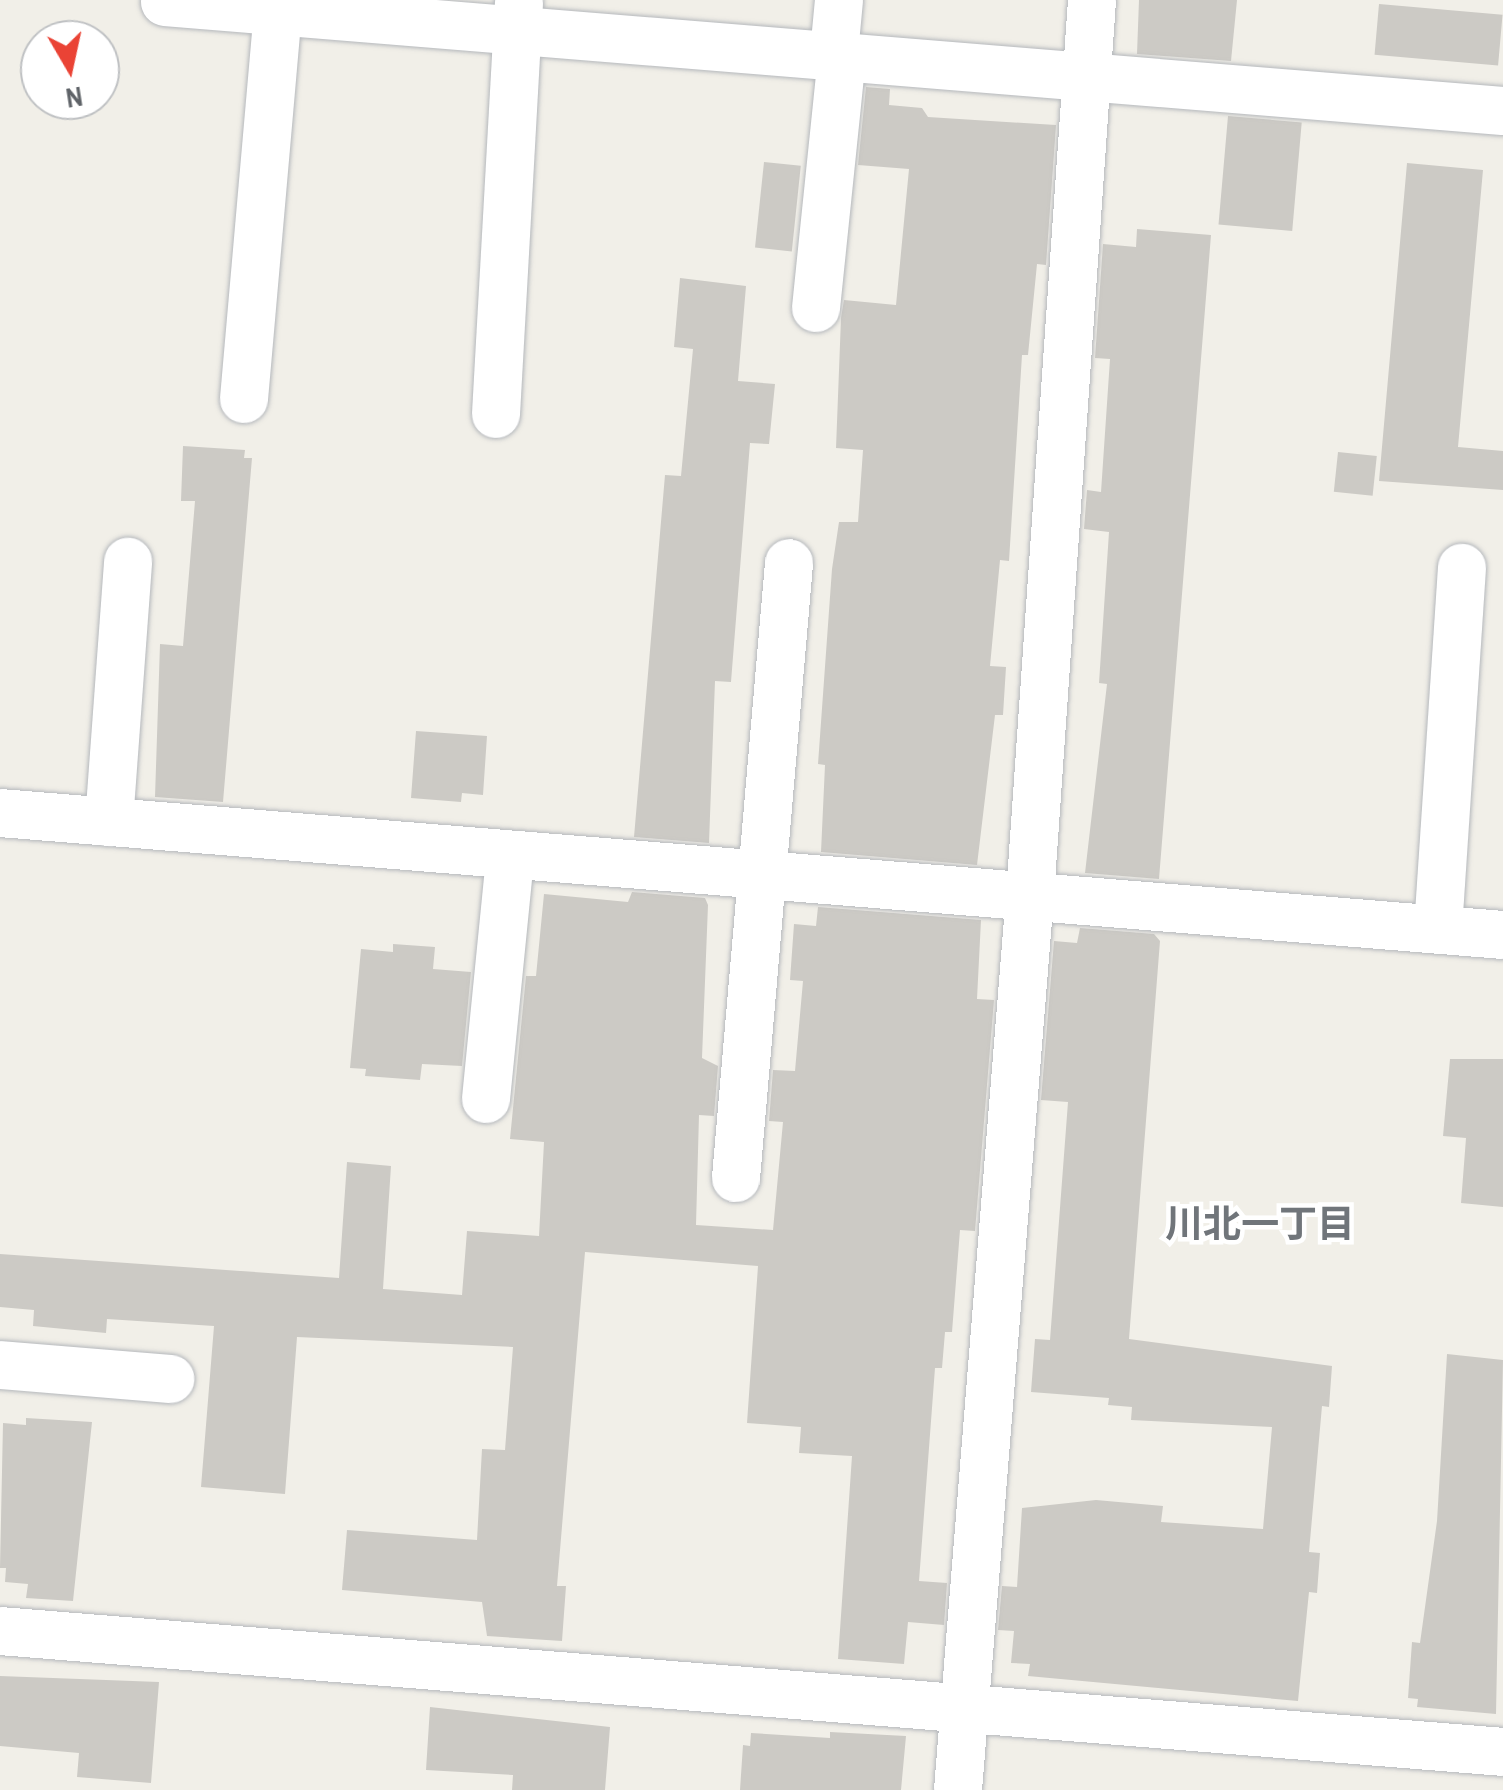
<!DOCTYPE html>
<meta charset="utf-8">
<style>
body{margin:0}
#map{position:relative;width:1503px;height:1790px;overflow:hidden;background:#f1efe8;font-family:"Archivo Narrow","Noto Sans JP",sans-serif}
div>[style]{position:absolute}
.building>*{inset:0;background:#cccac5;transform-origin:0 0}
.roads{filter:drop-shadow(0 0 2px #b5b8bc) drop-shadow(0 0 2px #b5b8bc)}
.street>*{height:48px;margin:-24px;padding:0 24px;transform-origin:24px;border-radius:24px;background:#fff}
span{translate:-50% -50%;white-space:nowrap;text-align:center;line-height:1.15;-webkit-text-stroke:9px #fff;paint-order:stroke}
.neighbourhood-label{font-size:38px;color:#70757a;font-weight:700}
.north{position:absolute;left:20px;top:20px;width:100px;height:100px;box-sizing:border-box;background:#fff;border:2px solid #bfc1c3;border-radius:50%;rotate:171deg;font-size:28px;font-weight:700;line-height:40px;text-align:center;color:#5f6368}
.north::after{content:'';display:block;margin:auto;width:35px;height:45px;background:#ea4335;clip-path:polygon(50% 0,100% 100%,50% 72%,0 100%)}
</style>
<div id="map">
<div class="building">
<i style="clip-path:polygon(1139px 0,1237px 0,1231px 61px,1137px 54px)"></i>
<i style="left:1379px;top:4px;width:124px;height:51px;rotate:5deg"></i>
<i style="clip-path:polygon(866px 87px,890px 89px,889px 105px,922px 108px,928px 117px,1056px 125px,1046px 265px,1037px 264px,1028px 355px,1022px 355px,1009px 561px,1000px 560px,990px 666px,1006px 667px,1003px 715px,995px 715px,977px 865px,821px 852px,825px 765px,818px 764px,832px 569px,839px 522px,858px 522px,863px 450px,836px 448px,841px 318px,844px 300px,896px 305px,909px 169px,858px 165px)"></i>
<i style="left:1228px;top:116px;width:74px;height:109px;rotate:5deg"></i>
<i style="left:764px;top:162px;width:37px;height:86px;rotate:6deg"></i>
<i style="clip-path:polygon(1407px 163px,1483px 170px,1458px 447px,1503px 451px,1503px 490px,1379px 481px)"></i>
<i style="clip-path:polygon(1137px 229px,1211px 235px,1159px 879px,1085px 873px,1107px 684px,1099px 683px,1109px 532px,1084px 529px,1087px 490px,1101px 492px,1110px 359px,1095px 358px,1103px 244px,1136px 247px)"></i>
<i style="clip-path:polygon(680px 278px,746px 286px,738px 381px,775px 384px,769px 444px,750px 443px,731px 682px,715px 681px,709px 843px,634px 837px,665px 475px,681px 476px,693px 349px,674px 347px)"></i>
<i style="clip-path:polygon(183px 446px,245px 450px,244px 458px,252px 458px,223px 802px,155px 797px,160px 644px,183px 646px,195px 501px,181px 501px)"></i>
<i style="left:1338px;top:452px;width:39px;height:40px;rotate:6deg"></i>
<i style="clip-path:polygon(416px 731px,487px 736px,483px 795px,462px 793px,461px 802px,411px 798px)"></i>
<i style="clip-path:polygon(632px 892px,705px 898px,708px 905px,702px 1058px,718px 1066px,714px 1116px,699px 1115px,696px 1225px,773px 1230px,783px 1122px,769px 1121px,773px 1070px,795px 1071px,803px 981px,790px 980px,794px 924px,816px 926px,818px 907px,981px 920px,977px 999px,994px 1000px,975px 1231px,960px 1230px,952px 1332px,945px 1332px,942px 1368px,935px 1368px,919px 1581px,947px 1583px,944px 1625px,908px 1622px,904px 1664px,838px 1659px,852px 1456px,799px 1453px,801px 1427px,747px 1423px,758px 1266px,585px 1252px,557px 1586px,566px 1586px,562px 1641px,487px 1636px,482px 1602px,342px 1590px,347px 1530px,477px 1540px,482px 1449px,505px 1450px,513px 1347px,297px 1337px,285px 1494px,201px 1487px,214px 1326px,107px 1319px,106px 1333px,33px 1326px,34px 1310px,0 1307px,0 1254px,339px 1278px,347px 1162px,391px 1166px,383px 1289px,462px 1295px,467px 1231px,539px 1236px,544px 1142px,510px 1139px,526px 976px,536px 976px,544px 894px,628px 902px)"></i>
<i style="clip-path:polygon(1080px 928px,1154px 934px,1160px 941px,1129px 1339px,1332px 1366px,1329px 1407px,1322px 1406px,1309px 1552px,1320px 1553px,1317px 1593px,1309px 1592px,1298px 1701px,1028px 1676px,1030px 1664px,1011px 1663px,1014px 1631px,998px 1630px,1002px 1586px,1017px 1587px,1022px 1508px,1096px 1500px,1163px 1506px,1161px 1522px,1263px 1529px,1272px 1427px,1131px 1420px,1132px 1407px,1108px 1405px,1109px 1398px,1031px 1392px,1035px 1339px,1050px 1340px,1068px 1102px,1041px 1100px,1054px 941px,1077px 943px)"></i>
<i style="clip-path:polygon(393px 944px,435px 947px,433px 969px,471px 972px,462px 1066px,422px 1064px,420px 1080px,365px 1076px,366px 1069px,350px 1068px,361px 949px,393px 952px)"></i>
<i style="clip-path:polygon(1450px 1059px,1503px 1059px,1503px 1207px,1461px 1203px,1466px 1138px,1443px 1136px)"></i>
<i style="clip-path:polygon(1447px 1354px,1503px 1360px,1496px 1714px,1417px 1707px,1418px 1699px,1408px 1698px,1412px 1642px,1420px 1643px,1437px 1521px)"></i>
<i style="clip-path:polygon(26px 1418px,92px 1422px,73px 1601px,26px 1598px,28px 1584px,5px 1582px,6px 1568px,0 1568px,3px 1423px,26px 1425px)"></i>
<i style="clip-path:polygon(0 1676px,159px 1682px,151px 1783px,77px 1777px,79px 1753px,0 1746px)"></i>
<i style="clip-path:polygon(430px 1707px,610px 1727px,605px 1790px,512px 1790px,513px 1775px,426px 1770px)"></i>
<i style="clip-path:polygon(830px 1732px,906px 1736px,901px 1790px,740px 1790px,743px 1745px,750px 1746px,751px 1733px,830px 1738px)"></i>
</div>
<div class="roads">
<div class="street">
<i style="left:165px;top:2px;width:1342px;rotate:4.66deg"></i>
<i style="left:834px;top:53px;width:53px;rotate:-84.6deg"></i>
<i style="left:816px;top:308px;width:254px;rotate:-84.1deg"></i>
<i style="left:244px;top:399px;width:401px;rotate:-85deg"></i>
<i style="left:496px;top:414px;width:412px;rotate:-86.8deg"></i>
<i style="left:0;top:813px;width:1508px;rotate:4.64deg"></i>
<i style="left:109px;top:822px;width:261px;rotate:-85.8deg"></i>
<i style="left:1438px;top:929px;width:362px;rotate:-86.2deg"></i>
<i style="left:486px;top:1099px;width:242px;rotate:-84.3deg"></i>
<i style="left:736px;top:1178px;width:617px;rotate:-85.07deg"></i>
<i style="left:0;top:1365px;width:171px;rotate:4.7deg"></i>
<i style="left:0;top:1631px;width:1508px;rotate:4.6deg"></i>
<i style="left:958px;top:1790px;width:897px;rotate:-85.4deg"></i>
<i style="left:1030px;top:896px;width:898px;rotate:-86.04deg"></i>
</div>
</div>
<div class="neighbourhood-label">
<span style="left:1260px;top:1224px">川北一丁目</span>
</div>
<div class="north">N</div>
</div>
